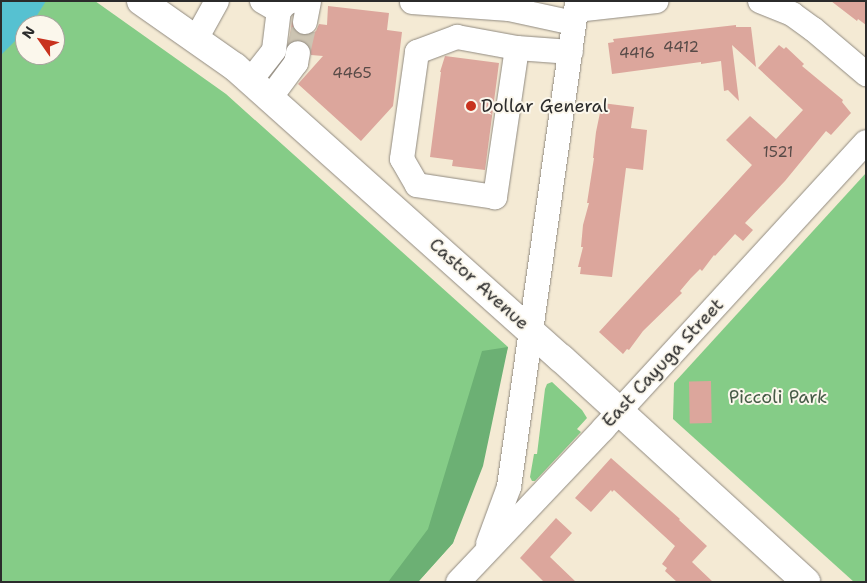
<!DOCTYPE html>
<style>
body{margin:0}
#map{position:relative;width:867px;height:583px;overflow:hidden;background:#f4ead4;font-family:"Shantell Sans",sans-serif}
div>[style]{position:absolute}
.green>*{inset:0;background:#85cc87}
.forest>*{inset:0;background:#6cb074}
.water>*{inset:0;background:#56c1d1}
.building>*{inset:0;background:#dca69c;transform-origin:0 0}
.minor-tunnel>*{height:24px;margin-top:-12px;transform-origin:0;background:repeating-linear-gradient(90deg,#ccc4b2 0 24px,transparent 0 36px)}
.roads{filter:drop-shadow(0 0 1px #908a80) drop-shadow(0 0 1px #908a80)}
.minor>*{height:24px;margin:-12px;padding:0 12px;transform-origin:12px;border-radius:12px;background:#fff}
.major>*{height:28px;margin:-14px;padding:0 14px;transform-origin:14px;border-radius:14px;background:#fff}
.dots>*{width:14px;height:14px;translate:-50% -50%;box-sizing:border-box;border:2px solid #fbf7ec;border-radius:50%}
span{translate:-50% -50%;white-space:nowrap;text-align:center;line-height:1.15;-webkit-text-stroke:4px #fbf7ec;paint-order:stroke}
.number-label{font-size:15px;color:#574a47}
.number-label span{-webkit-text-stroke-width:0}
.poi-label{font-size:18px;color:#2b2b2b}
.left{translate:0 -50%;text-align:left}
.street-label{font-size:18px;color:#2b2b2b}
.park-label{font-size:18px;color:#465b47}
.frame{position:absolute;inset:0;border:2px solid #2b2b2b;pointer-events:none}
.north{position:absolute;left:15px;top:15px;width:50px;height:50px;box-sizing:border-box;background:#fbf7ec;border:1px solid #a8a59f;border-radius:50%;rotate:303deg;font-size:14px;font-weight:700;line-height:20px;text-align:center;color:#2b2b2b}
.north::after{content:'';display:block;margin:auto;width:18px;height:22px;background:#c8321e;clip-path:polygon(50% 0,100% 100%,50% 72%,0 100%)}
</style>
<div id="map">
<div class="green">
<i style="clip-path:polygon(evenodd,1px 1px,95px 1px,226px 94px,508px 347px,453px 543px,418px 582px,1px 582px,1px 1px,25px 25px,55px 25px,55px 55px,25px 55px,25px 25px)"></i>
<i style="clip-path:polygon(866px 173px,866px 582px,854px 582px,673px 419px,674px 383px)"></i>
<i style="clip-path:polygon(552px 382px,582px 410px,587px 418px,577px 429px,581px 432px,535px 481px,532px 481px,530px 477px,534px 454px,537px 454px,545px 389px,547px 384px)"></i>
</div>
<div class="forest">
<i style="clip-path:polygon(508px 347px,483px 466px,453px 543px,418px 582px,388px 582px,428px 529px,482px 351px)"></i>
</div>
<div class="water">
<i style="clip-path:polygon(1px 1px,46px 1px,31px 25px,25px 25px,25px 31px,1px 55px)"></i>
</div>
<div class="building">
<i style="clip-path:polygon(831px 1px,866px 1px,866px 25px,858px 19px,857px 21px)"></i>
<i style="clip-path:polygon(328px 6px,389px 13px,387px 30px,402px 32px,393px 106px,361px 141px,298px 84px,323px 56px,311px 55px,307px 43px,301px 40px,289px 43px,292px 21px,296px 33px,303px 36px,310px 35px,316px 31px,319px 24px,327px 25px)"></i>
<i style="clip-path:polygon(736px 25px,736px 27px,751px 27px,756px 67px,732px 45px,739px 101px,728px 90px,724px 91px,721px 61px,701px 64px,701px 62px,612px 74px,608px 43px,614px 42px,613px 39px)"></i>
<i style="clip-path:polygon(779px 45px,784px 49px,786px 47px,804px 64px,802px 66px,843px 100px,842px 102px,851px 113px,831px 135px,826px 131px,785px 181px,745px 223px,753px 230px,743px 241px,735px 234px,715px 256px,714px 255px,702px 271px,700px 269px,691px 278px,680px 291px,682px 293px,643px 331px,629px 350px,627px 349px,623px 354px,599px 332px,752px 165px,726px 140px,750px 116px,776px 139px,803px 110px,758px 68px)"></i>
<i style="clip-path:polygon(445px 56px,499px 63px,485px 170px,452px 166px,453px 160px,430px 157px,441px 72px,440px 72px)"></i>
<i style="clip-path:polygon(602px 103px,634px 107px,631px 128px,647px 130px,643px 170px,626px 168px,612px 277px,580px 274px,581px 267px,578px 267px,583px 247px,581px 247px,583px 225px,589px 203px,587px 203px,594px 158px,593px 158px,596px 132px)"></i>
<i style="left:711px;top:381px;width:42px;height:22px;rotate:89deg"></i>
<i style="clip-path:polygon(611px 458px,680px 519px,679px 520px,707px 546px,692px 562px,713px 582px,677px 582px,665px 571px,667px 568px,662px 564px,675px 546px,614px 490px,612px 492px,611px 490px,591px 512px,575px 498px)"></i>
<i style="clip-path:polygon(556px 518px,572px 533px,550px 557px,576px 582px,544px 582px,520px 558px)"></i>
</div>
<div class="minor-tunnel">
<i style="left:298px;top:53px;width:32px;rotate:-77deg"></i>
</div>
<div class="roads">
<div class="minor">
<i style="left:262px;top:1px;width:20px;rotate:30deg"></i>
<i style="left:760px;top:1px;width:35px;rotate:22deg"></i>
<i style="left:792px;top:14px;width:26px;rotate:36deg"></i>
<i style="left:813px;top:29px;width:70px;rotate:40.3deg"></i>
<i style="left:412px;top:2px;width:97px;rotate:4.1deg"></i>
<i style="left:509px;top:9px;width:66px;rotate:12.2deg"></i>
<i style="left:576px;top:10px;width:81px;rotate:-6.3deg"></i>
<i style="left:305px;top:22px;width:21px;rotate:-79deg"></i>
<i style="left:457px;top:37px;width:61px;rotate:10.4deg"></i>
<i style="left:517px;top:48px;width:151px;rotate:98.4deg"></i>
<i style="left:495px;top:197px;width:79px;rotate:-171.3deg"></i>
<i style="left:417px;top:185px;width:30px;rotate:-120deg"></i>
<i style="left:402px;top:159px;width:108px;rotate:-82deg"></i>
<i style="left:417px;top:52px;width:43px;rotate:-20.6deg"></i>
<i style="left:196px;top:39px;width:43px;rotate:-61.1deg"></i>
<i style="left:517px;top:48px;width:54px;rotate:4.2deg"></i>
<i style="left:250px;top:81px;width:39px;rotate:-52deg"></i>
<i style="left:274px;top:50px;width:39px;rotate:-83deg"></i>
<i style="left:279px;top:11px;width:11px;rotate:-49deg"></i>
<i style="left:286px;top:3px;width:6px;rotate:-18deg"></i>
<i style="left:270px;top:98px;width:44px;rotate:-53.4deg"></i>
<i style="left:296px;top:63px;width:10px;rotate:-79deg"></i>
<i style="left:488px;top:544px;width:61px;rotate:-69.8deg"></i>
<i style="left:509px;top:487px;width:491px;rotate:-82deg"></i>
<i style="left:458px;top:582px;width:211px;rotate:-46.5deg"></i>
<i style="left:603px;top:429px;width:389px;rotate:-47.5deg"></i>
</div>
<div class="major">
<i style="left:141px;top:1px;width:115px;rotate:35.1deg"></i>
<i style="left:235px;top:67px;width:437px;rotate:41.8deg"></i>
<i style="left:561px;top:358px;width:332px;rotate:42.4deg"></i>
</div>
</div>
<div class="dots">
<i style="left:471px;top:106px;background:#c8321e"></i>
</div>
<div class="number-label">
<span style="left:681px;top:48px">4412</span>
<span style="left:637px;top:54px">4416</span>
<span style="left:352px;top:74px">4465</span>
<span style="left:778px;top:153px">1521</span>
</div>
<div class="poi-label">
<span class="left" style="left:481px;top:106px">Dollar General</span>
</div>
<div class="street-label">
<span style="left:479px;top:284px;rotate:42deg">Castor Avenue</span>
<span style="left:663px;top:363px;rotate:-47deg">East Cayuga Street</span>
</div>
<div class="park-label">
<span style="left:778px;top:397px">Piccoli Park</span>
</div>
<div class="frame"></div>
<div class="north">N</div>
</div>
